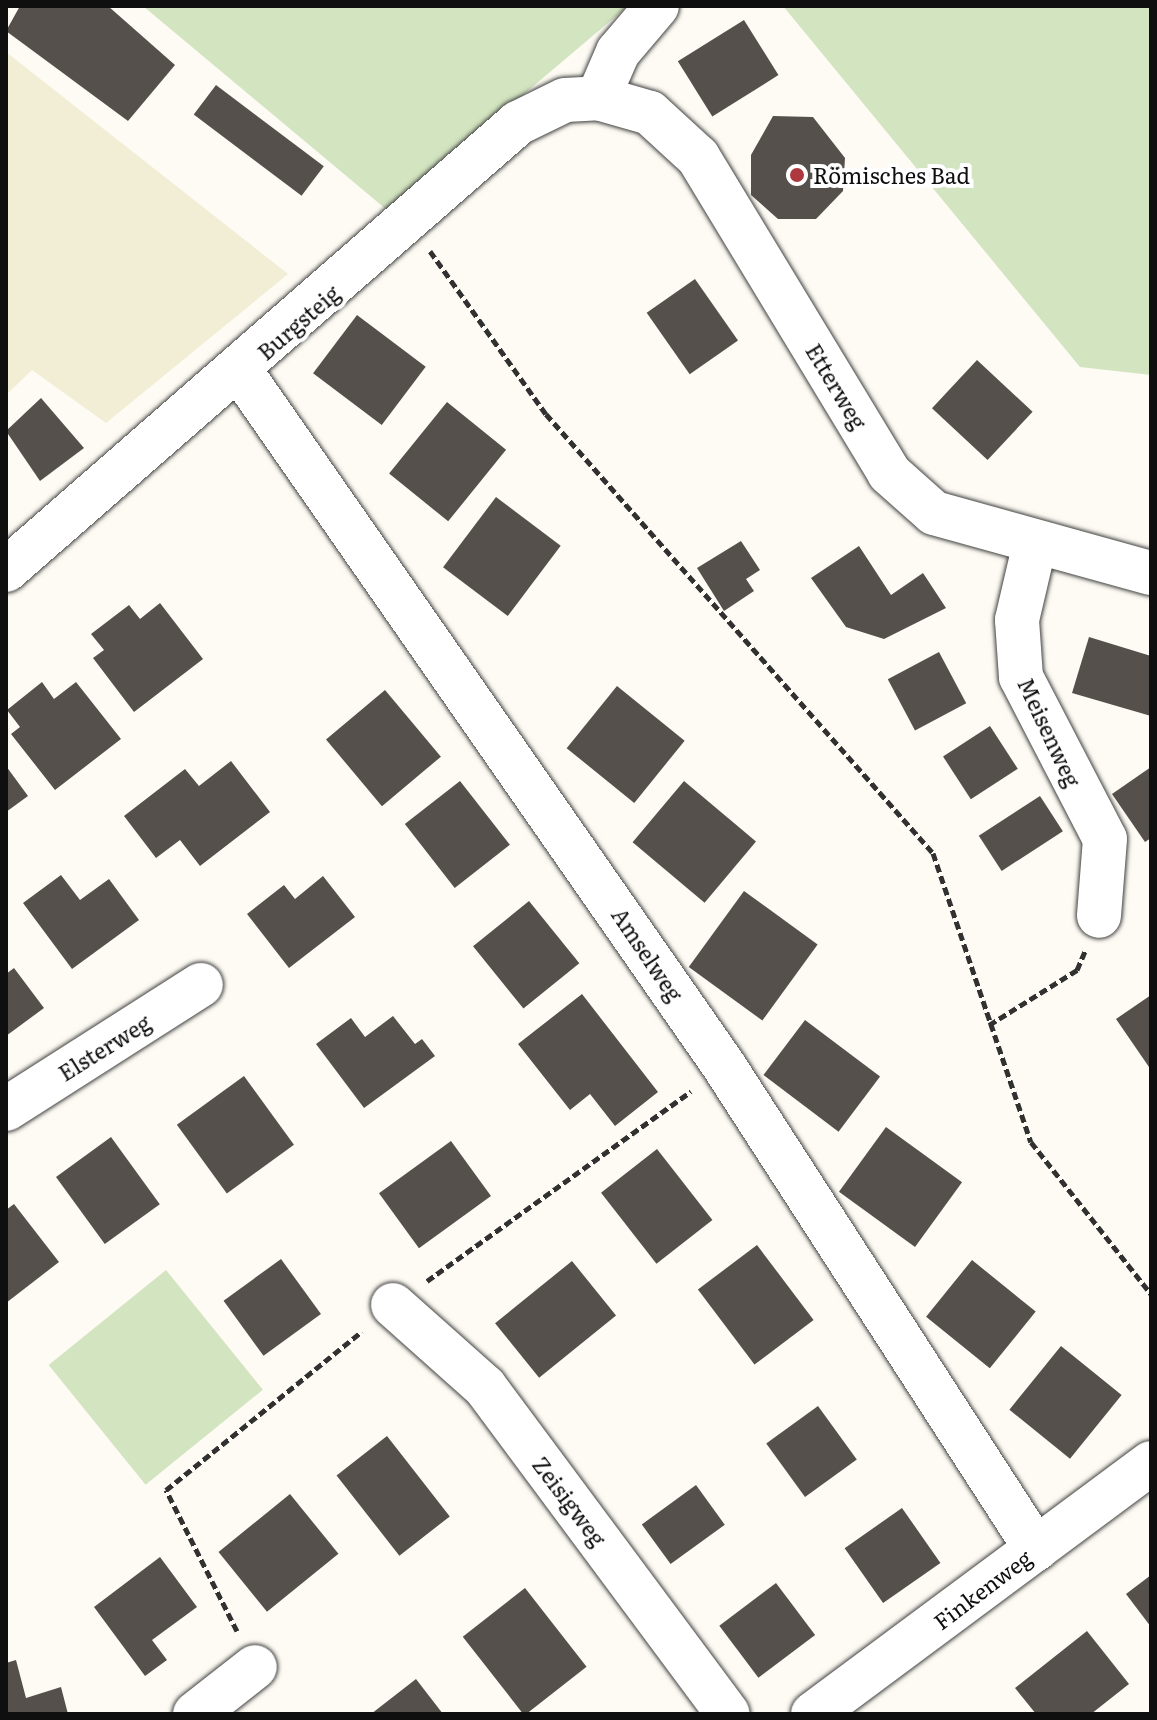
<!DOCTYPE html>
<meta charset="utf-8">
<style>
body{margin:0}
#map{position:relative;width:1157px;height:1720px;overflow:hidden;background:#fdfbf3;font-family:Literata,serif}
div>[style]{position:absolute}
.farmland>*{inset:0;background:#f1eed5}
.green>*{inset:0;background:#d3e4c0;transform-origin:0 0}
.building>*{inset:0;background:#56504d;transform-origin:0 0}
.path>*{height:5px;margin-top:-2.5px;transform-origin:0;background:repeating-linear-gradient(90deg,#313131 0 8px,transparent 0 12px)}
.roads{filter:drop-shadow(0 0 2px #424242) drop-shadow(0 0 2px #424242)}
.minor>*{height:44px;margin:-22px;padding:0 22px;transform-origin:22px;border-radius:22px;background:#fff}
.dots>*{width:22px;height:22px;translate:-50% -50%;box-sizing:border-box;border:4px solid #fff;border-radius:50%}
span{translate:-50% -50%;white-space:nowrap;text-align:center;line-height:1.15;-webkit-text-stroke:8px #fff;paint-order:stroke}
.poi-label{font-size:22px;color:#0f0f0f}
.left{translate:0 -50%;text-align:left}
.street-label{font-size:22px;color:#0f0f0f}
.frame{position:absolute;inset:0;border:8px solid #0f0f0f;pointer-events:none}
</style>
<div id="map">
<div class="farmland">
<i style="clip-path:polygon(6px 52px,288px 274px,106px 423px,32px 370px,6px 395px)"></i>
</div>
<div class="green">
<i style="clip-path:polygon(143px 6px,628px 6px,387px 210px)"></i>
<i style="clip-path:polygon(783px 6px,1151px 6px,1151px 375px,1080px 367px)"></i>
<i style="left:166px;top:1270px;width:154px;height:151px;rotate:51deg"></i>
</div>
<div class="building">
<i style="clip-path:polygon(20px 6px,108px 6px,175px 65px,128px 121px,6px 31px)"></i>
<i style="left:744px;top:20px;width:65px;height:78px;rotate:58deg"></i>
<i style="left:216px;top:85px;width:135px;height:37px;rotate:37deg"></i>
<i style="clip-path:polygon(773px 116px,813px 117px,845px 158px,843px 191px,816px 219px,778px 219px,751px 195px,751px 155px)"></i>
<i style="left:695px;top:279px;width:75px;height:59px;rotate:55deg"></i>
<i style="left:357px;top:315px;width:86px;height:73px;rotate:37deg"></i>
<i style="left:977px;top:360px;width:76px;height:66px;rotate:43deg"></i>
<i style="clip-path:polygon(41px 398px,84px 448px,40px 481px,6px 431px)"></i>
<i style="left:447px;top:402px;width:76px;height:92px;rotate:39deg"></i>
<i style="left:496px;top:497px;width:81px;height:88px;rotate:37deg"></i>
<i style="clip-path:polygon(741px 541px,760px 570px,746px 579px,754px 591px,724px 611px,697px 568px)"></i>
<i style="clip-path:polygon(859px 546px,891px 595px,923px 573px,946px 608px,884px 639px,846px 627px,811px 578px)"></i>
<i style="clip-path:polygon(160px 603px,203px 659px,134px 712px,93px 658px,104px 650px,91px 634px,129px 605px,140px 619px)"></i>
<i style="clip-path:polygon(1089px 637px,1151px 656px,1151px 716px,1072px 693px)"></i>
<i style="left:939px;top:652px;width:58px;height:58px;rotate:62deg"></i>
<i style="clip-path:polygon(42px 682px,54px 699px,76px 682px,121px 739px,55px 790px,11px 734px,20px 727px,7px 710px)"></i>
<i style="left:617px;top:686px;width:87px;height:80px;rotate:39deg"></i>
<i style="left:385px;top:690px;width:87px;height:77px;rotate:50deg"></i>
<i style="left:990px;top:726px;width:51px;height:56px;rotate:57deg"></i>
<i style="clip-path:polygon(231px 761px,270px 812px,200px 866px,180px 840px,156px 858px,124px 816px,185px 769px,199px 786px)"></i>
<i style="clip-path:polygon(6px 766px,28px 796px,6px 812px)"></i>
<i style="clip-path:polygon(1151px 767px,1151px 838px,1145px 842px,1112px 794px)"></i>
<i style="left:460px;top:781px;width:81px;height:70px;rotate:52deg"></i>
<i style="left:684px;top:781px;width:94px;height:80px;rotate:40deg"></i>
<i style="left:1040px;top:796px;width:42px;height:73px;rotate:57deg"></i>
<i style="clip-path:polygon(61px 875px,80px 900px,109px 879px,139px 920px,72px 969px,23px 903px)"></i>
<i style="clip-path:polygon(323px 876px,355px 917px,289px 968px,247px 914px,284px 885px,295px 899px)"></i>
<i style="left:744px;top:891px;width:91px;height:94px;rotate:36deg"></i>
<i style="left:529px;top:901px;width:80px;height:72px;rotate:51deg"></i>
<i style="clip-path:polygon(14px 968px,44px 1008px,6px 1036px,6px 974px)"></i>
<i style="clip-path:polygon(582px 994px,658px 1092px,615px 1126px,590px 1094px,570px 1110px,518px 1044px)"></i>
<i style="clip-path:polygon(1151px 995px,1151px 1065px,1149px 1067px,1116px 1019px)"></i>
<i style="clip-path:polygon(393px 1016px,415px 1044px,422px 1039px,435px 1056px,364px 1108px,316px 1044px,351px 1018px,365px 1037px)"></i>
<i style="left:805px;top:1020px;width:94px;height:69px;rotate:37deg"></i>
<i style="left:244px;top:1076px;width:85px;height:83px;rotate:54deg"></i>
<i style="left:886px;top:1127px;width:94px;height:80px;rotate:36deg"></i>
<i style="left:111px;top:1137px;width:83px;height:68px;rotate:54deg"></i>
<i style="left:451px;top:1141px;width:68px;height:89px;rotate:54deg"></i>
<i style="left:657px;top:1149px;width:90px;height:71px;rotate:52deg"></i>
<i style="clip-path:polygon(14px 1204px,59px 1262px,6px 1303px,6px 1210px)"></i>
<i style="left:757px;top:1245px;width:94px;height:74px;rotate:53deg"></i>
<i style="left:281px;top:1259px;width:68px;height:71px;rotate:54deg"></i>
<i style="left:972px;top:1260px;width:82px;height:73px;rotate:39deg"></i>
<i style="left:572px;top:1261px;width:70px;height:99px;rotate:51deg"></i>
<i style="left:1061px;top:1346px;width:78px;height:82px;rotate:39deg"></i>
<i style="left:818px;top:1406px;width:66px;height:64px;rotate:54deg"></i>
<i style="left:387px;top:1436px;width:102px;height:64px;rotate:52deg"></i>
<i style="left:696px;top:1485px;width:49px;height:67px;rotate:54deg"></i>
<i style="left:290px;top:1494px;width:77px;height:92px;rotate:51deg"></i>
<i style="left:902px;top:1508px;width:67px;height:70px;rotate:55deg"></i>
<i style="clip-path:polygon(160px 1557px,197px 1607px,152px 1640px,167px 1660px,145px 1676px,94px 1607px)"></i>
<i style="clip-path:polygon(1151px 1575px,1151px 1627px,1126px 1594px)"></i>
<i style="left:776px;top:1583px;width:65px;height:71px;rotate:53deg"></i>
<i style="left:525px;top:1588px;width:100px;height:79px;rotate:52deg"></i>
<i style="clip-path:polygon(1087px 1631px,1129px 1684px,1091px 1714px,1036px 1714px,1015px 1688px)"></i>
<i style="clip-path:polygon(16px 1660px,26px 1698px,61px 1687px,68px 1714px,6px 1714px,6px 1663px)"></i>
<i style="clip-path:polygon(416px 1679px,443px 1714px,371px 1714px)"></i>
</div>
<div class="path">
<i style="left:430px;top:251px;width:200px;rotate:54.6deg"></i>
<i style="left:546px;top:414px;width:585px;rotate:48.6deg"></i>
<i style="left:933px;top:853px;width:305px;rotate:71.3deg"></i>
<i style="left:1031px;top:1142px;width:194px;rotate:51.7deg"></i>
<i style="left:989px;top:1025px;width:104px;rotate:-32deg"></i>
<i style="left:1077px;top:970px;width:21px;rotate:-67deg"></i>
<i style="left:427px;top:1281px;width:325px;rotate:-35.7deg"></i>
<i style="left:237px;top:1631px;width:158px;rotate:-116.7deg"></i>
<i style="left:166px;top:1490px;width:252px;rotate:-39deg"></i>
</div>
<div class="roads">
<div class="minor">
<i style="left:598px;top:98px;width:50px;rotate:-66.5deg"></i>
<i style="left:618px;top:52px;width:60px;rotate:-49.7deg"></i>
<i style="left:241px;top:372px;width:846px;rotate:55.16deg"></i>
<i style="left:724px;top:1066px;width:575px;rotate:57.14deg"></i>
<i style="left:1035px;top:543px;width:79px;rotate:103.2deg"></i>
<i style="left:1017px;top:620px;width:57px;rotate:86deg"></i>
<i style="left:1021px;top:677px;width:182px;rotate:62.6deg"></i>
<i style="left:1105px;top:839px;width:77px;rotate:94.5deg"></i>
<i style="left:6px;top:570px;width:680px;rotate:-41.12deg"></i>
<i style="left:518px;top:123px;width:52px;rotate:-26.1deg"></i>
<i style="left:565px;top:100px;width:33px;rotate:-3deg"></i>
<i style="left:598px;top:98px;width:54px;rotate:16.1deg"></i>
<i style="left:650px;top:113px;width:65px;rotate:42.5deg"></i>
<i style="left:698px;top:157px;width:369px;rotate:58.8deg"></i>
<i style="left:889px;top:473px;width:60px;rotate:41.6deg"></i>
<i style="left:934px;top:513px;width:225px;rotate:15.5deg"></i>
<i style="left:6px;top:1109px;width:231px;rotate:-32.5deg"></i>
<i style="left:393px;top:1305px;width:123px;rotate:41.7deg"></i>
<i style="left:485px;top:1387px;width:407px;rotate:53.4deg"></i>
<i style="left:195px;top:1714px;width:76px;rotate:-38.1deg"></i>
<i style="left:813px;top:1714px;width:421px;rotate:-36.6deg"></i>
</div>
</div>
<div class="dots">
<i style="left:797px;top:175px;background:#ae3840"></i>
</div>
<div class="poi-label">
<span class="left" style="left:813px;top:175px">Römisches Bad</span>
</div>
<div class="street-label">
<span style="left:298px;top:322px;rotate:-41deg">Burgsteig</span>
<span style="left:837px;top:386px;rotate:59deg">Etterweg</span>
<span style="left:1050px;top:732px;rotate:65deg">Meisenweg</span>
<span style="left:648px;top:954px;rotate:56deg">Amselweg</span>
<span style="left:104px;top:1047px;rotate:-32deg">Elsterweg</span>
<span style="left:570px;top:1501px;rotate:53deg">Zeisigweg</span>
<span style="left:982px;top:1589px;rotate:-37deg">Finkenweg</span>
</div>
<div class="frame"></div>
</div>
